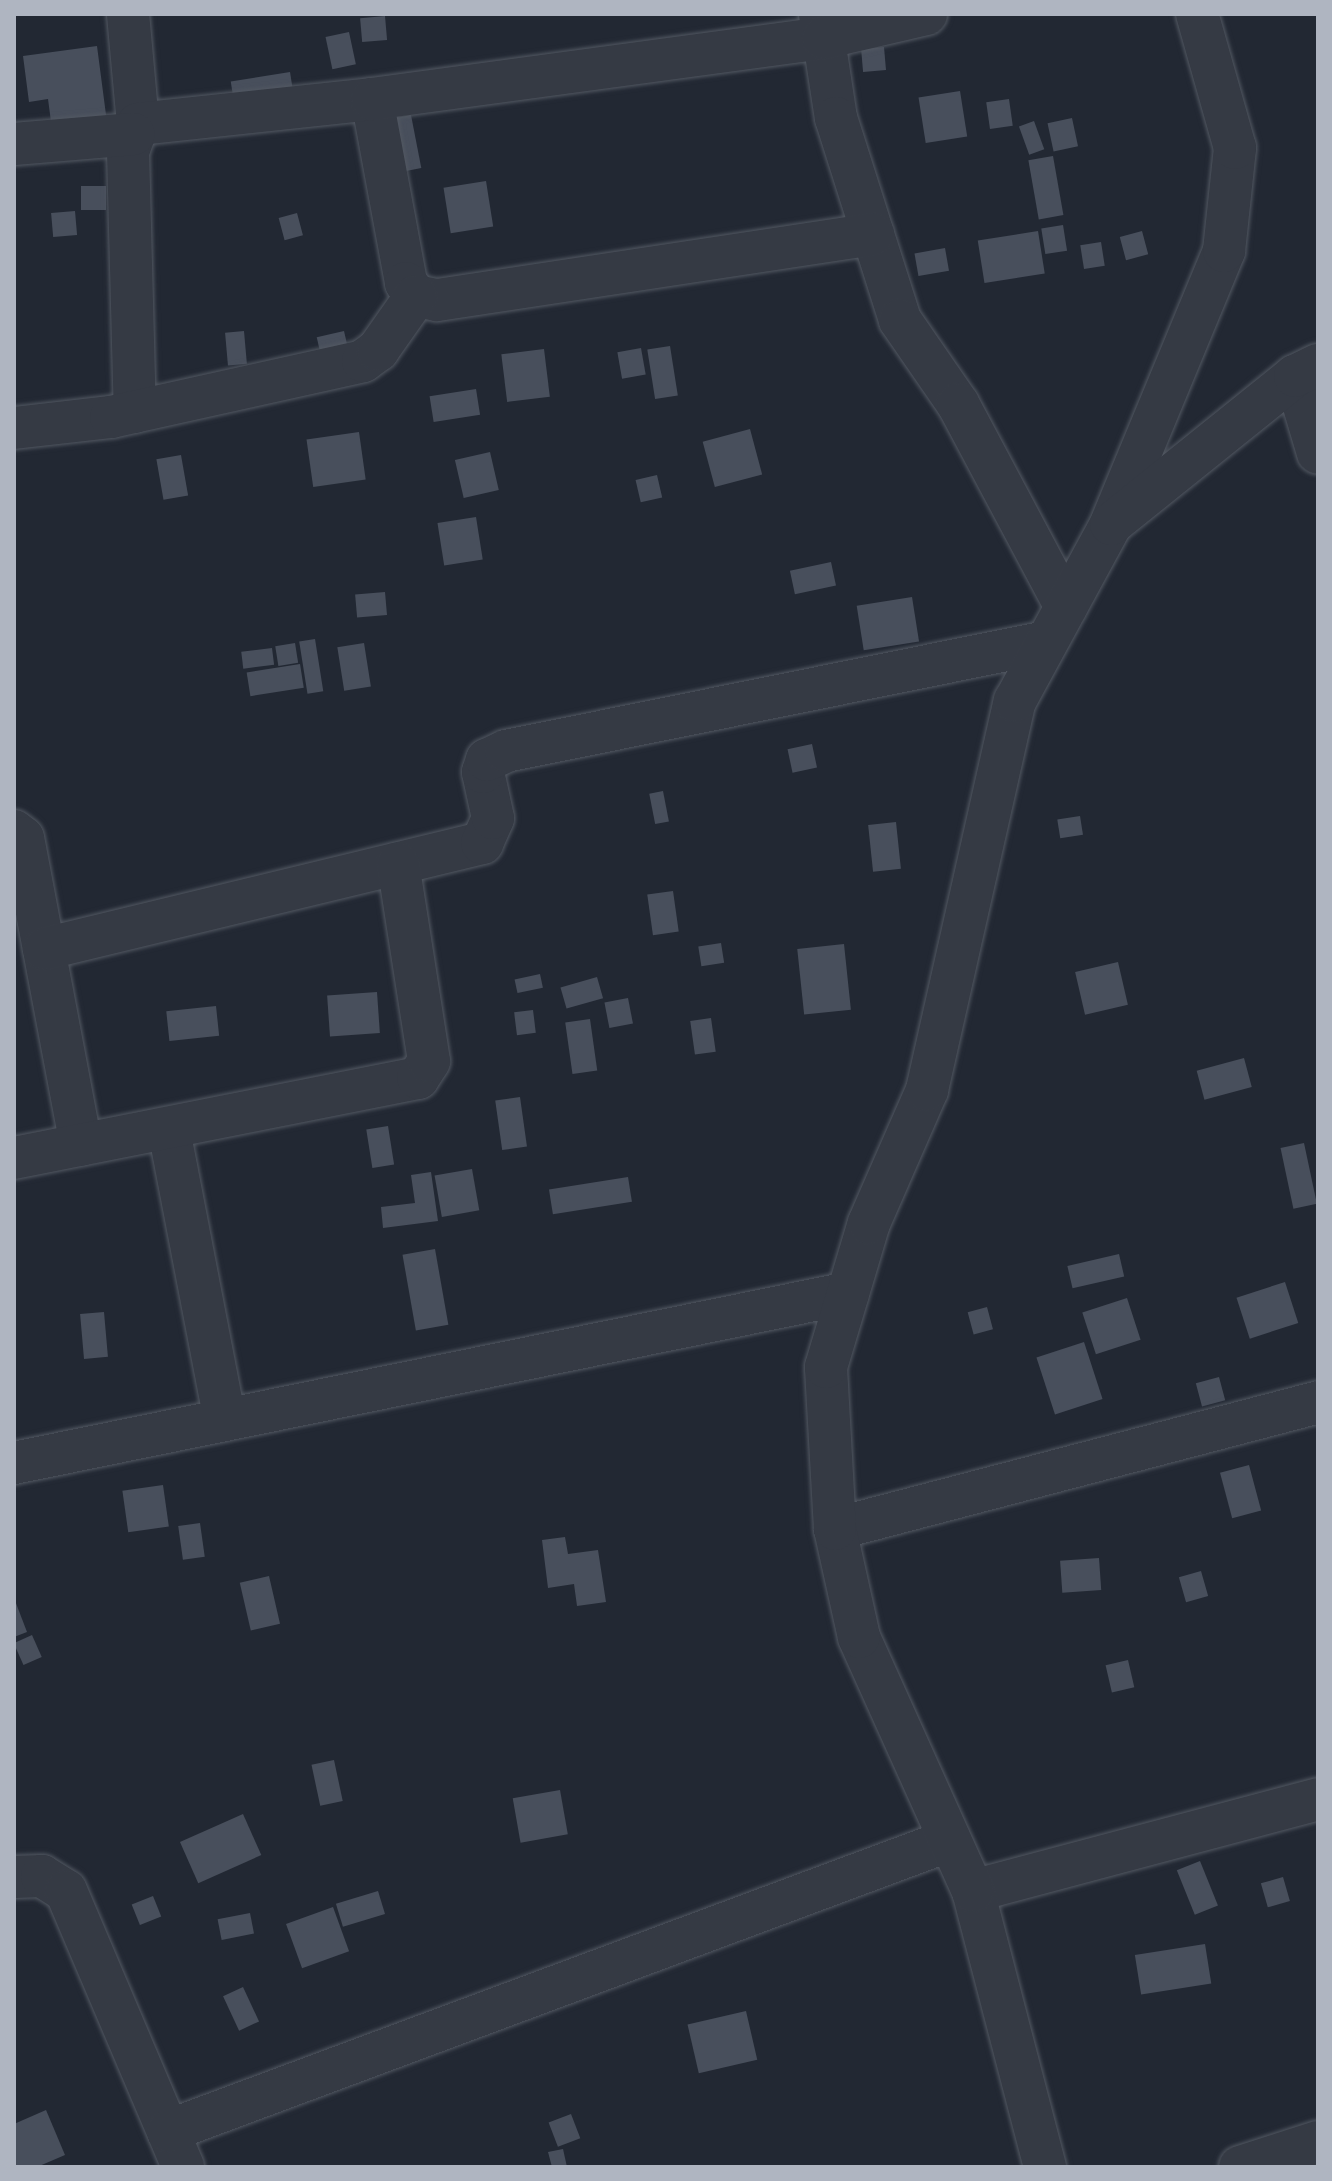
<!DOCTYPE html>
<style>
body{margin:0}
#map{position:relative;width:1332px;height:2181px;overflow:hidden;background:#222833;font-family:Roboto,sans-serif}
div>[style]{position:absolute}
.building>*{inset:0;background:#484f5c;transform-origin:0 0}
.roads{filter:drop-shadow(0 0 2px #525862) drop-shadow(0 0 2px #525862)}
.minor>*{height:42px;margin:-21px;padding:0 21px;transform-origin:21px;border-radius:21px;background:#353a44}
span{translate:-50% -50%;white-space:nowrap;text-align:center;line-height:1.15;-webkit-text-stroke:7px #1a1f28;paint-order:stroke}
.frame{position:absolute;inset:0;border:16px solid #afb5c1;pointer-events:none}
</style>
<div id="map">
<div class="building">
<i style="left:385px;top:16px;width:24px;height:25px;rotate:85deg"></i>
<i style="left:349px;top:32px;width:33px;height:24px;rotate:78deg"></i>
<i style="clip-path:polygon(97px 46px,108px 130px,53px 137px,48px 99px,29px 102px,23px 56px)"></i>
<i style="left:884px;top:47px;width:23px;height:23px;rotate:85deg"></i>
<i style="left:290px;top:72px;width:25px;height:60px;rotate:81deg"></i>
<i style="left:960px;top:91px;width:46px;height:42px;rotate:81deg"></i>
<i style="left:1009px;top:99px;width:27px;height:23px;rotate:82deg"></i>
<i style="left:411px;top:115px;width:54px;height:18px;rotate:79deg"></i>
<i style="left:1072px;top:118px;width:29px;height:25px;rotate:78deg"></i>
<i style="left:1034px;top:121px;width:30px;height:16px;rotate:70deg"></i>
<i style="left:1053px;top:156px;width:60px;height:25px;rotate:80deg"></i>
<i style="left:486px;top:181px;width:46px;height:43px;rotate:81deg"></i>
<i style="left:81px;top:186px;width:25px;height:24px"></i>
<i style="left:75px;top:211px;width:24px;height:24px;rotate:85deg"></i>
<i style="left:297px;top:213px;width:23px;height:19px;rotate:75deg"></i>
<i style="left:1063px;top:225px;width:26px;height:22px;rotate:81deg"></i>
<i style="left:1038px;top:231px;width:43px;height:61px;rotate:81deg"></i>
<i style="left:1142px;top:231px;width:24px;height:23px;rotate:75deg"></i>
<i style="left:1101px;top:242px;width:24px;height:21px;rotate:81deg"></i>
<i style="left:945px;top:248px;width:23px;height:31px;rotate:80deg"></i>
<i style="left:244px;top:331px;width:33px;height:19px;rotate:85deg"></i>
<i style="left:344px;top:331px;width:23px;height:28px;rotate:77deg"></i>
<i style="left:670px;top:346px;width:50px;height:23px;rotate:81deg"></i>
<i style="left:641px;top:348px;width:27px;height:24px;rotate:80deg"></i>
<i style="left:544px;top:349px;width:48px;height:43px;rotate:83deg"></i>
<i style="left:476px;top:389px;width:26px;height:47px;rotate:81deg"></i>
<i style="left:750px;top:429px;width:47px;height:49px;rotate:75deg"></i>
<i style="left:359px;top:432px;width:48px;height:53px;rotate:82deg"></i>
<i style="left:490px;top:452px;width:39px;height:36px;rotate:77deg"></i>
<i style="left:181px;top:455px;width:41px;height:25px;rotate:80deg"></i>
<i style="left:657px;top:475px;width:23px;height:22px;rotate:77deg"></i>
<i style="left:476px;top:517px;width:43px;height:39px;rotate:81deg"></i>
<i style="left:831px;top:562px;width:24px;height:42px;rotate:78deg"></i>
<i style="left:385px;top:592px;width:23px;height:30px;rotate:85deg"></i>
<i style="left:912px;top:597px;width:45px;height:56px;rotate:81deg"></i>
<i style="left:315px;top:639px;width:53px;height:16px;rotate:81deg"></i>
<i style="left:295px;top:643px;width:20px;height:20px;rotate:81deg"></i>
<i style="left:364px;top:643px;width:44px;height:27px;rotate:81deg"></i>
<i style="left:272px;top:648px;width:17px;height:31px;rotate:83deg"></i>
<i style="left:300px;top:664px;width:24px;height:54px;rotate:81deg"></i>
<i style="left:812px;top:744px;width:24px;height:25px;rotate:78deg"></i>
<i style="left:663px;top:791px;width:31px;height:14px;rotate:79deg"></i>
<i style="left:1080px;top:816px;width:19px;height:23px;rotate:81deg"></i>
<i style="left:896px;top:822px;width:47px;height:28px;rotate:84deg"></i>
<i style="left:673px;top:891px;width:41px;height:26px;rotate:82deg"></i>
<i style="left:721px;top:943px;width:20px;height:23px;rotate:81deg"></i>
<i style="left:844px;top:944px;width:66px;height:47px;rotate:84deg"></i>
<i style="left:1118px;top:962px;width:44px;height:44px;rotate:77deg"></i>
<i style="left:540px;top:974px;width:14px;height:26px;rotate:78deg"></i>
<i style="left:597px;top:977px;width:22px;height:38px;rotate:74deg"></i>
<i style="left:377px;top:992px;width:41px;height:50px;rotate:86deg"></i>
<i style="left:628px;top:998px;width:26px;height:24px;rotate:79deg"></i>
<i style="left:216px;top:1006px;width:30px;height:50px;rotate:84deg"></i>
<i style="left:533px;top:1010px;width:23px;height:19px;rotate:83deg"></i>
<i style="left:711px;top:1018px;width:34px;height:21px;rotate:82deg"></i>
<i style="left:590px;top:1019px;width:52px;height:25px;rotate:82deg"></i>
<i style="left:1244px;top:1058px;width:30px;height:49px;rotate:75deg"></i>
<i style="left:520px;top:1097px;width:50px;height:25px;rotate:82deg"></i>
<i style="left:388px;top:1126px;width:39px;height:22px;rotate:81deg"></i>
<i style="left:1304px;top:1143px;width:62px;height:24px;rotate:78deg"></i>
<i style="left:472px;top:1169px;width:42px;height:38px;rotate:80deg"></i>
<i style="clip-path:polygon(431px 1172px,438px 1221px,383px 1228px,381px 1207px,415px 1203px,411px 1175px)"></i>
<i style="left:628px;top:1177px;width:25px;height:80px;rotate:81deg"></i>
<i style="left:435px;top:1249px;width:77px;height:33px;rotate:80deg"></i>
<i style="left:1119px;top:1254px;width:23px;height:53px;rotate:77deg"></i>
<i style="left:1285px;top:1282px;width:43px;height:51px;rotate:72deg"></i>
<i style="left:1127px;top:1298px;width:44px;height:47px;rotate:72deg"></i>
<i style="left:987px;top:1307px;width:23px;height:20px;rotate:75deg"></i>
<i style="left:104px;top:1312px;width:45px;height:24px;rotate:85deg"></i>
<i style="left:1084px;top:1342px;width:60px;height:50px;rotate:72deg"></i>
<i style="left:1219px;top:1377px;width:24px;height:24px;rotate:75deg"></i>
<i style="left:1249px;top:1465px;width:47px;height:30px;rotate:75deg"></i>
<i style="left:163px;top:1485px;width:42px;height:41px;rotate:82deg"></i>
<i style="left:200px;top:1523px;width:34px;height:22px;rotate:82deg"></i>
<i style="clip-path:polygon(565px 1537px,568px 1554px,598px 1550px,606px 1602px,577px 1606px,574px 1584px,548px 1588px,542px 1540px)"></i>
<i style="left:1099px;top:1558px;width:32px;height:39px;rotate:86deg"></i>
<i style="left:1201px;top:1571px;width:26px;height:23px;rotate:74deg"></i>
<i style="left:269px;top:1576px;width:49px;height:30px;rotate:77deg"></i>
<i style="clip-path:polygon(14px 1598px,27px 1632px,14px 1637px)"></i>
<i style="left:32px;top:1635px;width:24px;height:20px;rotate:66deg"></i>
<i style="left:1128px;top:1660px;width:28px;height:23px;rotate:77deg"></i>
<i style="left:334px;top:1760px;width:42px;height:23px;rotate:78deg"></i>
<i style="left:560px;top:1790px;width:45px;height:48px;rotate:80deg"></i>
<i style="left:243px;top:1814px;width:45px;height:69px;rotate:66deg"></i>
<i style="left:1200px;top:1861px;width:48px;height:25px;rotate:68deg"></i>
<i style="left:1283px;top:1877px;width:25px;height:23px;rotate:74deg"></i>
<i style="left:378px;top:1891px;width:24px;height:44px;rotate:73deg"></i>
<i style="left:153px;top:1896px;width:22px;height:23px;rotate:68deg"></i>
<i style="left:333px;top:1907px;width:47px;height:50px;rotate:70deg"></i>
<i style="left:250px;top:1913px;width:21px;height:33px;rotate:79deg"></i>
<i style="left:1205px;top:1944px;width:40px;height:71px;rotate:81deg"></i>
<i style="left:243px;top:1987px;width:38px;height:22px;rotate:65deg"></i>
<i style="left:746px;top:2011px;width:50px;height:60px;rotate:77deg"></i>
<i style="clip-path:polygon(46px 2110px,65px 2155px,37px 2167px,14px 2167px,14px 2124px)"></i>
<i style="left:571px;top:2114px;width:26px;height:24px;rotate:69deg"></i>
<i style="clip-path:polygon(563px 2149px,567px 2167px,552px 2167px,548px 2152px)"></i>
</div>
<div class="roads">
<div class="minor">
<i style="left:128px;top:14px;width:110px;rotate:84.8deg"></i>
<i style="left:138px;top:124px;width:29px;rotate:110deg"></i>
<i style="left:128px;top:151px;width:261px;rotate:88.5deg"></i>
<i style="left:820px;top:14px;width:105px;rotate:81.3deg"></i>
<i style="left:836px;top:118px;width:212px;rotate:72.4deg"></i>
<i style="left:900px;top:320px;width:102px;rotate:55.4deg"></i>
<i style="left:958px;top:404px;width:230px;rotate:62deg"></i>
<i style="left:372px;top:99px;width:187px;rotate:79.5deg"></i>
<i style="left:406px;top:283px;width:16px;rotate:52deg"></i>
<i style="left:416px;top:296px;width:21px;rotate:11deg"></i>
<i style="left:437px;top:300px;width:441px;rotate:-8.6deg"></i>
<i style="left:138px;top:124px;width:235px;rotate:-6.1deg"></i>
<i style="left:372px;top:99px;width:455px;rotate:-7.7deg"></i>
<i style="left:823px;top:38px;width:106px;rotate:-13.1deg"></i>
<i style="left:14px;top:144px;width:120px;rotate:-4.8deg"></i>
<i style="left:1295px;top:376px;width:80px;rotate:73.4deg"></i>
<i style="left:14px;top:428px;width:98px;rotate:-6.5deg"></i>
<i style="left:111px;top:417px;width:258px;rotate:-12.5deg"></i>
<i style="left:363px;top:361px;width:19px;rotate:-36deg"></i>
<i style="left:378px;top:350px;width:66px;rotate:-54.9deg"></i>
<i style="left:1113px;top:519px;width:290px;rotate:-67.5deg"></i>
<i style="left:1224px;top:251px;width:104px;rotate:-83.9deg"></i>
<i style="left:1235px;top:148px;width:139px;rotate:-105.8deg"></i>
<i style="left:14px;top:831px;width:11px;rotate:38deg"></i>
<i style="left:23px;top:838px;width:312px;rotate:79.3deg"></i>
<i style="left:44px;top:949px;width:451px;rotate:-13.6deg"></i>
<i style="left:482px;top:843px;width:27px;rotate:-66deg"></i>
<i style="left:493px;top:818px;width:47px;rotate:-102.3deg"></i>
<i style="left:483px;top:772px;width:13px;rotate:-72deg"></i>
<i style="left:487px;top:760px;width:21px;rotate:-25deg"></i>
<i style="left:506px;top:751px;width:551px;rotate:-11.41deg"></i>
<i style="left:169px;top:1130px;width:295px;rotate:79.1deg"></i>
<i style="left:14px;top:1158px;width:412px;rotate:-11.2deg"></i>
<i style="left:418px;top:1078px;width:20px;rotate:-57deg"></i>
<i style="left:429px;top:1061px;width:200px;rotate:-98.9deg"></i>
<i style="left:14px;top:1463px;width:851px;rotate:-11.52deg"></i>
<i style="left:835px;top:1529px;width:499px;rotate:-14.7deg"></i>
<i style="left:14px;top:1877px;width:28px;rotate:-2deg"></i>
<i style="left:42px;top:1876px;width:28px;rotate:32deg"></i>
<i style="left:66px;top:1891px;width:300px;rotate:67deg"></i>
<i style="left:973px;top:1891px;width:357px;rotate:-14.9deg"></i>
<i style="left:168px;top:2131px;width:834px;rotate:-20.41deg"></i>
<i style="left:1045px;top:2167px;width:285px;rotate:-104.6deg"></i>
<i style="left:973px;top:1891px;width:278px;rotate:-114.2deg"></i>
<i style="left:859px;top:1637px;width:111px;rotate:-102.5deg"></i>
<i style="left:835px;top:1529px;width:162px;rotate:-93.2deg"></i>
<i style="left:826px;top:1367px;width:150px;rotate:-73.4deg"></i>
<i style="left:869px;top:1223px;width:145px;rotate:-66.4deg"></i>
<i style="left:927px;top:1090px;width:399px;rotate:-77.3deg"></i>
<i style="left:1015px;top:701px;width:201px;rotate:-61.5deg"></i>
<i style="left:1111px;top:524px;width:236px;rotate:-38.8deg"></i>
<i style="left:1295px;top:376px;width:25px;rotate:-26deg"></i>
<i style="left:1240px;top:2167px;width:82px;rotate:-17.8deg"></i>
</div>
</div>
<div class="frame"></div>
</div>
